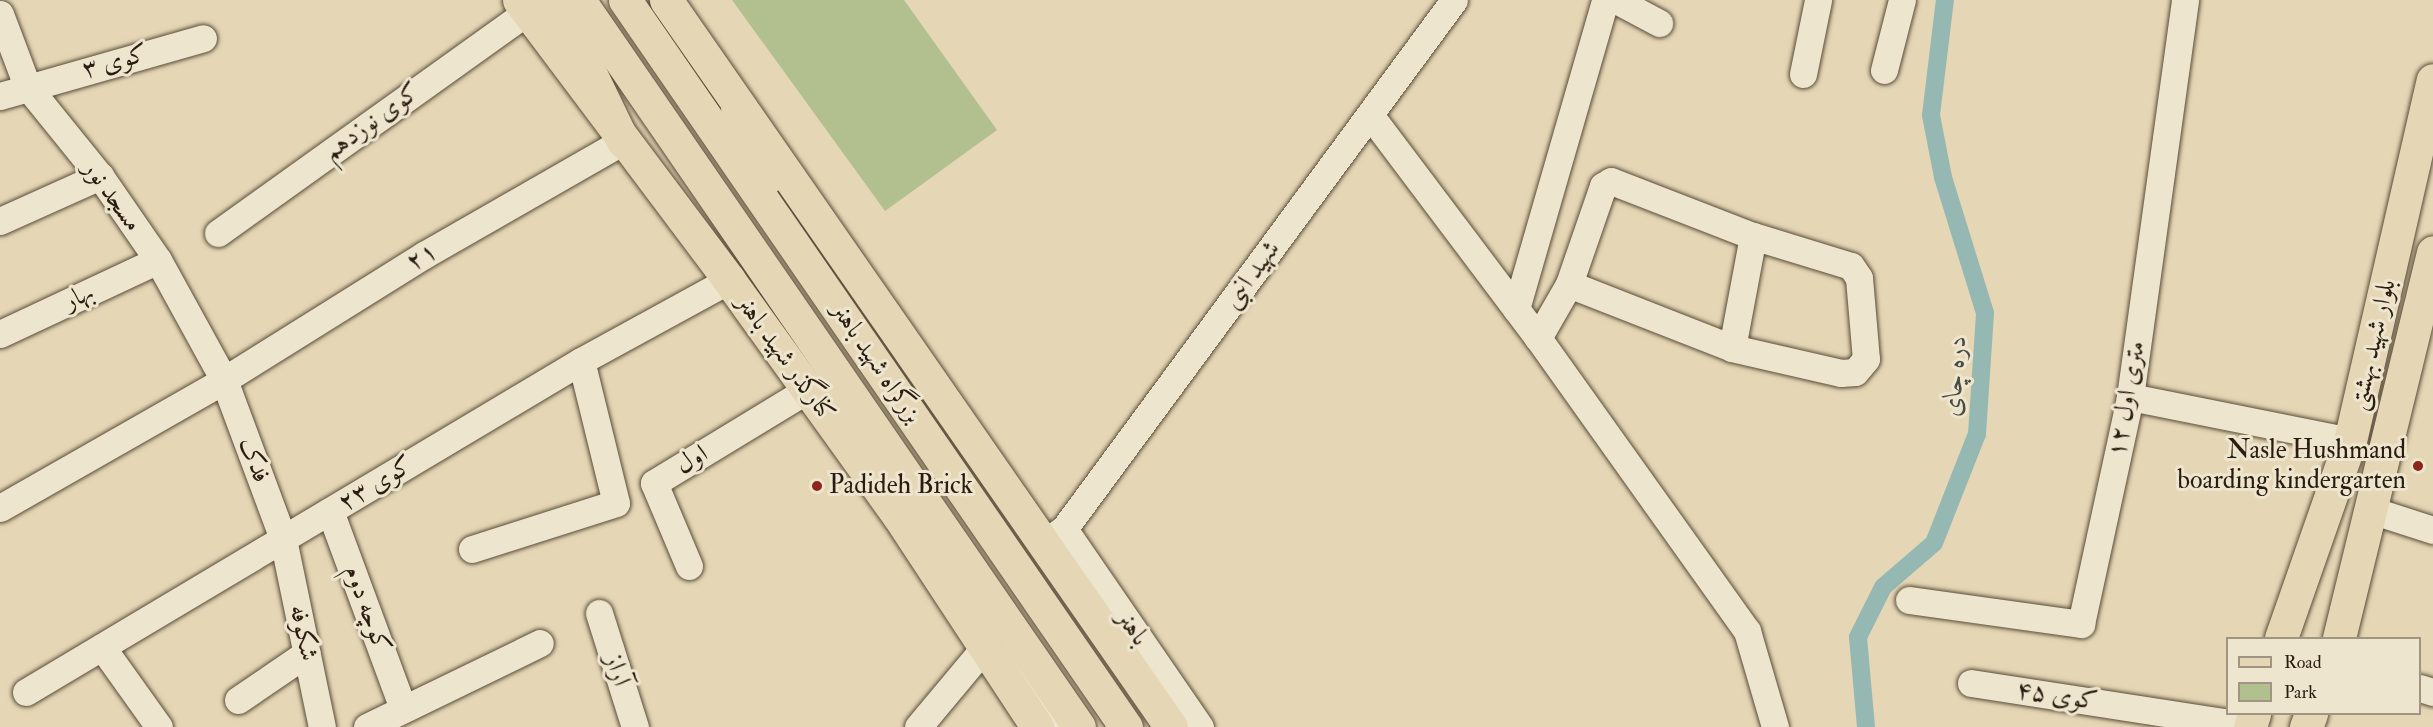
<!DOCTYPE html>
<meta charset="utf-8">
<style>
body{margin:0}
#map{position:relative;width:2433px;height:727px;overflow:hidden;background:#e5d7b5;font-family:"IM FELL Double Pica",Amiri,serif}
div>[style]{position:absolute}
.green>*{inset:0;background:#b2bf8f}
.canal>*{height:18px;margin:-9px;padding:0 9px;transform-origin:9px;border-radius:9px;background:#96b8b3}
.roads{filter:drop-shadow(0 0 2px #594c39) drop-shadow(0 0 2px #594c39)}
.minor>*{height:27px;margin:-13.5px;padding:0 13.5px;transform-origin:13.5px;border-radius:13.5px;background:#eee5cf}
.major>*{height:33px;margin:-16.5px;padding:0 16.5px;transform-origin:16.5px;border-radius:16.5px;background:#e5d7b5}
.highway>*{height:33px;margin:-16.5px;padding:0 16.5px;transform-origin:16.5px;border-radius:16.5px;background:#e5d7b5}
.dots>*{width:16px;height:16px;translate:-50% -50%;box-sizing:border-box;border:3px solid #eee5cf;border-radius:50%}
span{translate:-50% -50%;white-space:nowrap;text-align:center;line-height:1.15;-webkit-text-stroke:6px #eee5cf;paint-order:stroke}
.street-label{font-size:26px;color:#2a1d10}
.poi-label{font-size:26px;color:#2a1d10}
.right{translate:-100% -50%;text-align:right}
.left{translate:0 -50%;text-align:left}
.water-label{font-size:27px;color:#4a4c41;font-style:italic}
.legend{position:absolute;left:2226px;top:637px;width:195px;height:78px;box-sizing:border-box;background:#eee5cf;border:2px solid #a09583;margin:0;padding:8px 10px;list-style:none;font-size:18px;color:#2a1d10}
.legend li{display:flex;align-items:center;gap:12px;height:30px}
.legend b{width:30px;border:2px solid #a09583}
</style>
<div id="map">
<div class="green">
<i style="clip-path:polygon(732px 0,904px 0,997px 130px,885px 211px)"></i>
</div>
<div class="canal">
<i style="left:1866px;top:727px;width:90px;rotate:-95.1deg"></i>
<i style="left:1858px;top:637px;width:56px;rotate:-63.4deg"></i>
<i style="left:1883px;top:587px;width:67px;rotate:-40.8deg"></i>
<i style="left:1934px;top:543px;width:117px;rotate:-68.5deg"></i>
<i style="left:1977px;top:434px;width:121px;rotate:-86.2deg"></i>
<i style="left:1985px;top:313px;width:142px;rotate:-107.2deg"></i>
<i style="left:1943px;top:177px;width:63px;rotate:-101deg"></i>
<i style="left:1931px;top:115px;width:116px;rotate:-83.1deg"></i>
</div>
<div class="roads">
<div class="minor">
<i style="left:1616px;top:0;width:49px;rotate:28.1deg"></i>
<i style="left:0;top:14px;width:77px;rotate:69.4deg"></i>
<i style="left:27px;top:86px;width:116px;rotate:51deg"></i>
<i style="left:100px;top:176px;width:102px;rotate:55.4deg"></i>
<i style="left:158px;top:260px;width:137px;rotate:61.2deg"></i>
<i style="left:224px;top:380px;width:170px;rotate:69.6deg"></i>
<i style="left:283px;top:539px;width:192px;rotate:78.3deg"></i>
<i style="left:1884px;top:70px;width:72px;rotate:-75.6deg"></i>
<i style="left:1803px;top:74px;width:76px;rotate:-78.5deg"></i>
<i style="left:0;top:96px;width:211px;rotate:-15.9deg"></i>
<i style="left:1370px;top:115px;width:279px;rotate:53deg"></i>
<i style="left:1538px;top:338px;width:360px;rotate:54.5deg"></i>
<i style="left:1747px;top:631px;width:100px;rotate:73.7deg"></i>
<i style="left:0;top:221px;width:110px;rotate:-24.2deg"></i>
<i style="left:218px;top:233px;width:380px;rotate:-35.6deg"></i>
<i style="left:1516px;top:309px;width:322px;rotate:-73.9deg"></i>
<i style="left:0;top:334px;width:174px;rotate:-25.1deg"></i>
<i style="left:1538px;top:338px;width:62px;rotate:-60.1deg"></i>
<i style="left:1569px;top:284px;width:104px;rotate:-70.9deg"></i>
<i style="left:1603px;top:186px;width:9px;rotate:-32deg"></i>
<i style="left:1611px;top:181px;width:152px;rotate:21.2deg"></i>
<i style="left:1753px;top:236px;width:102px;rotate:17deg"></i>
<i style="left:1851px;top:266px;width:14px;rotate:56deg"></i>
<i style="left:1859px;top:278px;width:81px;rotate:85.1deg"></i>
<i style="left:1866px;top:359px;width:17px;rotate:130deg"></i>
<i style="left:1855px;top:372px;width:14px;rotate:176deg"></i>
<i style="left:1841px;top:373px;width:112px;rotate:-167.1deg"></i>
<i style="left:1732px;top:348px;width:175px;rotate:-158.6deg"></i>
<i style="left:1732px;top:348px;width:114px;rotate:-79.4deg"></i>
<i style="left:2130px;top:397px;width:224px;rotate:11.3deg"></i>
<i style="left:0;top:508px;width:258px;rotate:-29.7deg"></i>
<i style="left:224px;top:380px;width:236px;rotate:-32deg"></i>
<i style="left:424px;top:255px;width:229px;rotate:-29.8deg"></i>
<i style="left:2371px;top:510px;width:65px;rotate:17.9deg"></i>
<i style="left:330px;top:511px;width:210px;rotate:69.7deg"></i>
<i style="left:1064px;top:529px;width:240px;rotate:55.5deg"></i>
<i style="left:1043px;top:544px;width:26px;rotate:-36deg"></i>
<i style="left:1064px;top:529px;width:657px;rotate:-53.6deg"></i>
<i style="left:472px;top:549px;width:151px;rotate:-17.7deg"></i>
<i style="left:616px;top:503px;width:146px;rotate:-103.8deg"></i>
<i style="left:689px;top:566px;width:90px;rotate:-112.9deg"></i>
<i style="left:654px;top:483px;width:179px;rotate:-31.3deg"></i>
<i style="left:1909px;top:600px;width:174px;rotate:7.9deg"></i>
<i style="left:2081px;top:624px;width:232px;rotate:-77.8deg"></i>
<i style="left:2130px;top:397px;width:401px;rotate:-82.1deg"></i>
<i style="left:599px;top:613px;width:120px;rotate:72.5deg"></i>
<i style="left:102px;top:647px;width:98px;rotate:54.5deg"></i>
<i style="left:1971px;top:683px;width:282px;rotate:8.8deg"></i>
<i style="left:2420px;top:688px;width:14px;rotate:17deg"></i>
<i style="left:26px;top:692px;width:646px;rotate:-30.81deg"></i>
<i style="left:581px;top:361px;width:169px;rotate:-28.7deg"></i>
<i style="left:238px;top:700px;width:83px;rotate:-34.3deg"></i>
<i style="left:367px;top:727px;width:192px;rotate:-25.9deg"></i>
<i style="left:918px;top:727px;width:104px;rotate:-50.1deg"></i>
<i style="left:985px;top:647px;width:112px;rotate:43.5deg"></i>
</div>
<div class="major">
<i style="left:519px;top:0;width:350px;rotate:53.1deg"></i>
<i style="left:729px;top:280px;width:289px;rotate:54.3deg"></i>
<i style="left:898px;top:515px;width:254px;rotate:56.7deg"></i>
<i style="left:666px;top:0;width:885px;rotate:55.21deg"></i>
<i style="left:2281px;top:638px;width:209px;rotate:-70.7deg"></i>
<i style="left:2350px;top:441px;width:370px;rotate:-77.1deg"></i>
<i style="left:2339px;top:638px;width:397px;rotate:-76.3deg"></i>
<i style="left:2250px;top:727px;width:14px;rotate:-73deg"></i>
<i style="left:2306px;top:727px;width:14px;rotate:-69deg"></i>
</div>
<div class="highway">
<i style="left:555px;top:0;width:157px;rotate:64.3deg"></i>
<i style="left:579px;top:0;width:882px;rotate:55.48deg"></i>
<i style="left:625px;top:0;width:883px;rotate:55.43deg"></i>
<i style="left:737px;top:107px;width:77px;rotate:67.8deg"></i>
</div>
</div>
<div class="dots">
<i style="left:2418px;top:466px;background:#8f2418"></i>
<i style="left:817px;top:486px;background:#8f2418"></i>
</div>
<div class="street-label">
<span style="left:115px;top:62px;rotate:-15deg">کوی ۳</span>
<span style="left:372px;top:122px;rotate:-36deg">کوی نوزدهم</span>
<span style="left:112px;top:196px;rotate:54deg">مسجد نور</span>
<span style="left:422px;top:257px;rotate:-31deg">۲۱</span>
<span style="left:1252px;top:275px;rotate:-54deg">شهید انبی</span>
<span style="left:79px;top:297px;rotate:-25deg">بهار</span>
<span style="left:2373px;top:345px;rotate:-77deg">بلوار شهید بهشتی</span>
<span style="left:785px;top:358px;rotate:54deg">کنارگذر شهید باهنر</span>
<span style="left:876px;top:363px;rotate:56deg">بزرگراه شهید باهنر</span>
<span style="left:2127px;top:399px;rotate:-80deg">۱۲ متری اول</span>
<span style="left:254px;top:460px;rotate:70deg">فدک</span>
<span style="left:692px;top:460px;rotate:-31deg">اول</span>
<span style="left:376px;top:484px;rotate:-31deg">کوی ۲۳</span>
<span style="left:367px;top:609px;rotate:70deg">کوچه دوم</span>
<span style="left:1132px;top:628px;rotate:55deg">باهنر</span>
<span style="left:303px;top:633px;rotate:78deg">شکوفه</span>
<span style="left:617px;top:670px;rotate:72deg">آراز</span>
<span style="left:2057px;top:696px;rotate:9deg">کوی ۴۵</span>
</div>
<div class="poi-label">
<span class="right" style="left:2406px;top:466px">Nasle Hushmand<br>boarding kindergarten</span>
<span class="left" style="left:829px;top:486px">Padideh Brick</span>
</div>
<div class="water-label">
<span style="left:1954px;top:376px;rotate:-86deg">دره چای</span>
</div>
<ul class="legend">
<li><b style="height:8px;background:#e5d7b5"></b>Road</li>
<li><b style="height:16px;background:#b2bf8f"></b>Park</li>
</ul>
</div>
